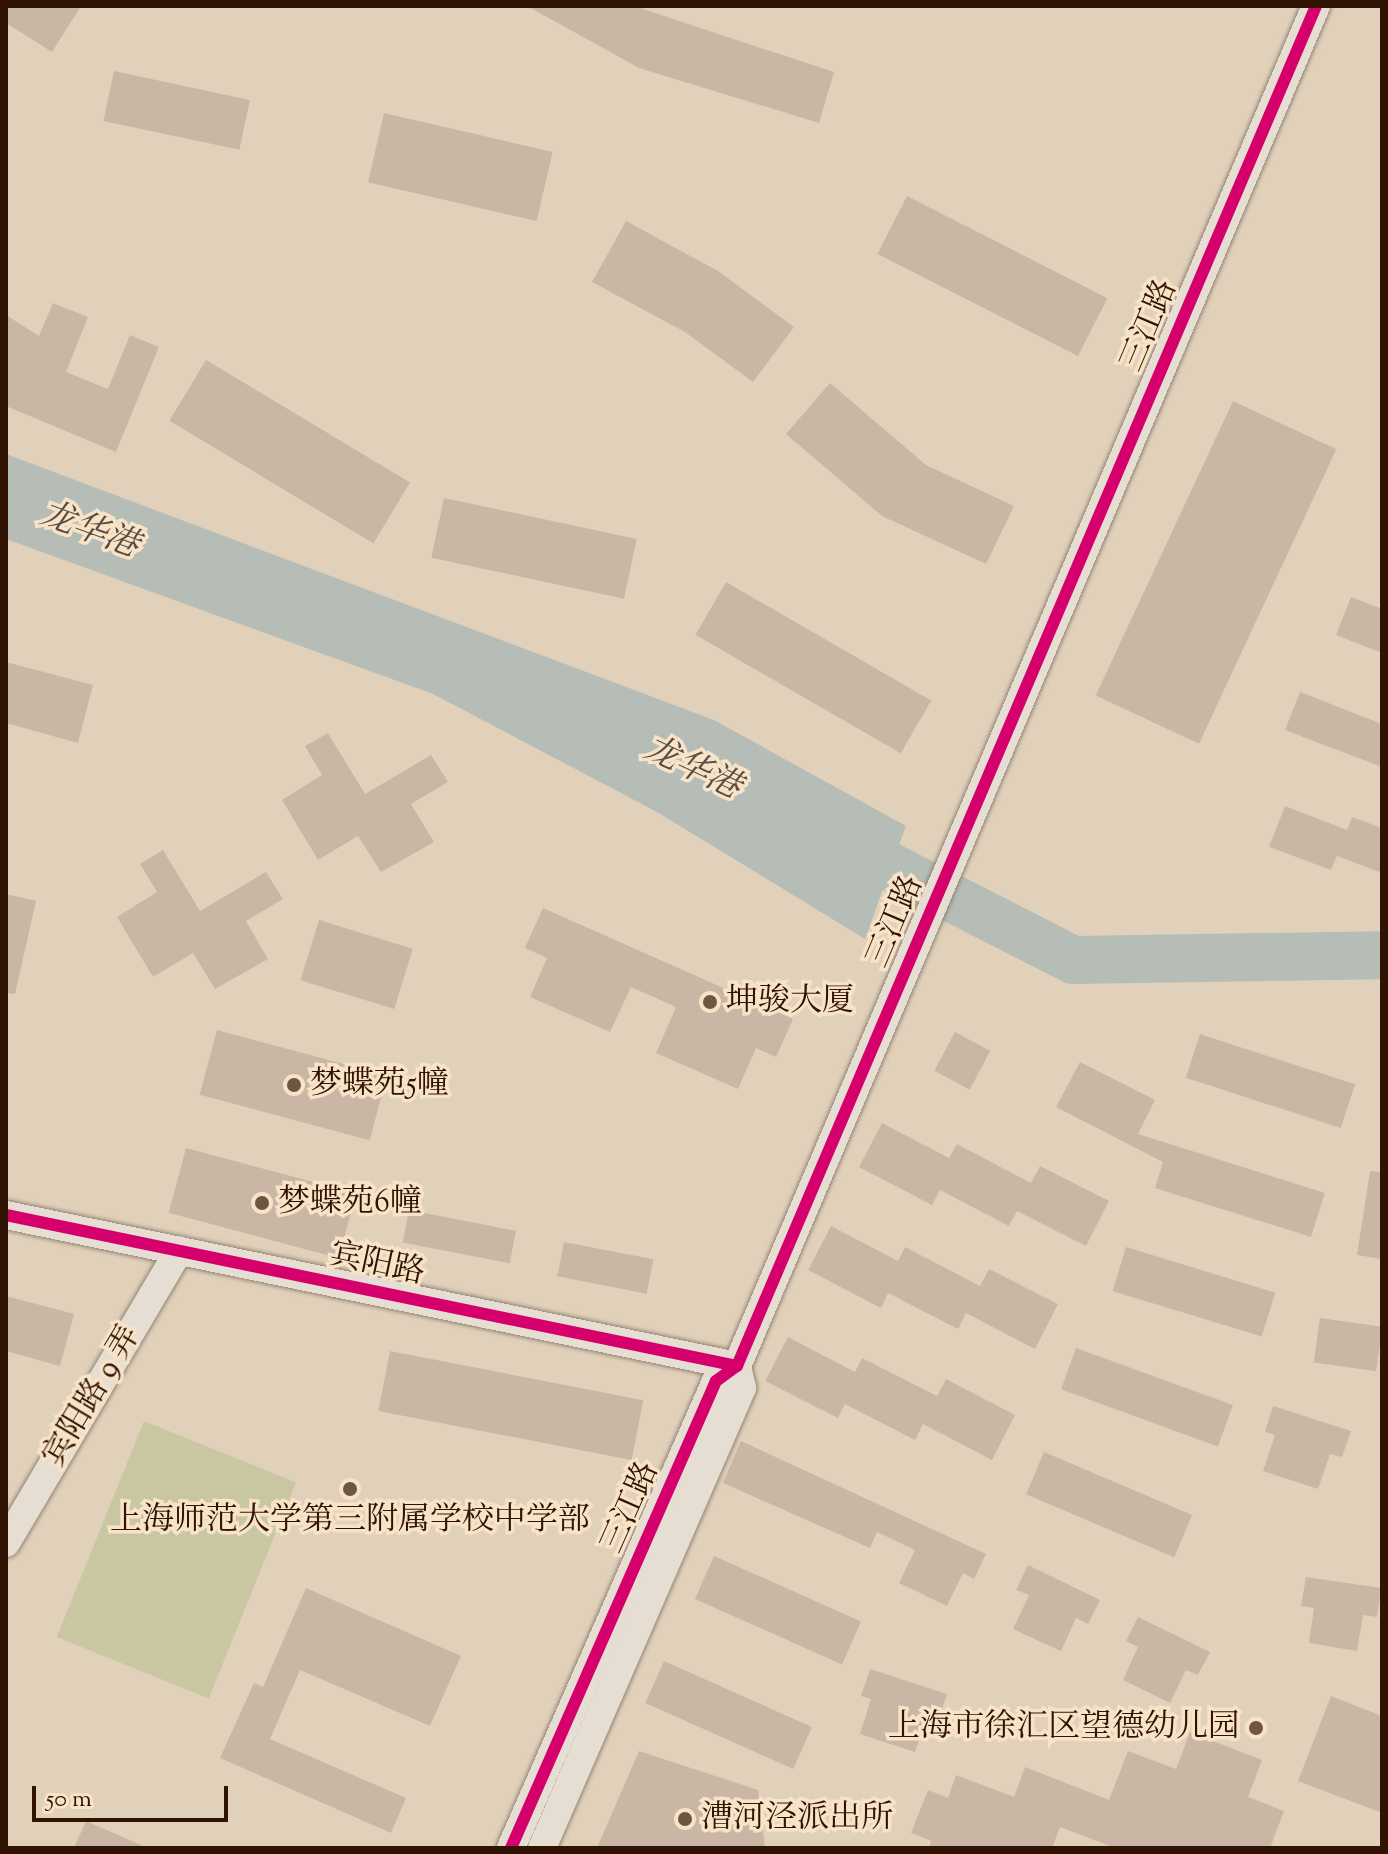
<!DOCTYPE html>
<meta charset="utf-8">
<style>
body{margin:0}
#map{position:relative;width:1388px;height:1854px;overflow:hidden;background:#e2d1ba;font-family:"Sorts Mill Goudy","Noto Serif SC",serif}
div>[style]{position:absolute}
.green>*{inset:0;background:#c9c7a1;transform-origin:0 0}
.water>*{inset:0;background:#b6bdb7}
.river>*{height:48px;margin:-24px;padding:0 24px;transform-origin:24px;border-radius:24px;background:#b6bdb7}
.building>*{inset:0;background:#c9b6a5;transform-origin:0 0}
.roads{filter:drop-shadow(0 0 2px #928576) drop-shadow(0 0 2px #928576)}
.minor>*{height:28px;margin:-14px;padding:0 14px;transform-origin:14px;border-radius:14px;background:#e6ded3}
.cycleway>*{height:12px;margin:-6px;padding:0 6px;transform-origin:6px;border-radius:6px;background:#d6006c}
.dots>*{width:22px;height:22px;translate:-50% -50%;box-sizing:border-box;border:4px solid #f7e3c7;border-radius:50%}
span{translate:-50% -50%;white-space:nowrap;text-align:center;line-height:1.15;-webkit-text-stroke:7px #f7e3c7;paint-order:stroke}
.street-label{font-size:32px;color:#311303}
.poi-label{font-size:32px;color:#311303}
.left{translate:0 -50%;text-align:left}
.right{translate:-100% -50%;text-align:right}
.water-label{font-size:34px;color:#594c42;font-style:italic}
.frame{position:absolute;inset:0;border:8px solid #311303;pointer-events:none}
.scale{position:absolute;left:32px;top:1786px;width:196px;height:36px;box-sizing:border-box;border:4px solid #311303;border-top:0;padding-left:10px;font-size:24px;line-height:28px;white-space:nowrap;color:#311303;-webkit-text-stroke:6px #f7e3c7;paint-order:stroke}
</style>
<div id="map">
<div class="green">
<i style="left:144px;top:1421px;width:164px;height:233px;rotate:22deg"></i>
</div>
<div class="water">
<i style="clip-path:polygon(6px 454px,714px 720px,906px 826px,865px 939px,657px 812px,433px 694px,6px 539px)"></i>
</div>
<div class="river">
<i style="left:832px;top:837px;width:271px;rotate:27deg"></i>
<i style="left:1073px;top:960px;width:309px;rotate:-0.9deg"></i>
</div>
<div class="building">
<i style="clip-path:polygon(6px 6px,81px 6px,52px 52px,6px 23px)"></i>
<i style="clip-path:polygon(527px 6px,634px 6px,834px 72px,819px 123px,639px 68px)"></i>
<i style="left:114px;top:71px;width:139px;height:51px;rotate:12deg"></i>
<i style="left:384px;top:113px;width:173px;height:71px;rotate:13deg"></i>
<i style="left:907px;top:196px;width:225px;height:65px;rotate:27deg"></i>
<i style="clip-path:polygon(626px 221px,718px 271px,794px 327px,753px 382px,685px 332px,592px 282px)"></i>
<i style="clip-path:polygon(53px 303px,88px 317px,66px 372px,108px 389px,130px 335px,159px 347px,116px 452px,6px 406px,6px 315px,39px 336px)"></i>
<i style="left:206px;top:360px;width:238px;height:71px;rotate:31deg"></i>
<i style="clip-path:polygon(830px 383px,926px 465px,1014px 506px,986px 564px,882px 516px,786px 434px)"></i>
<i style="left:1233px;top:401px;width:114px;height:325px;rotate:25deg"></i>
<i style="left:444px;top:498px;width:197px;height:61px;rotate:12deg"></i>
<i style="left:726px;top:582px;width:237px;height:61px;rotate:30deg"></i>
<i style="clip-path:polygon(1351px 597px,1382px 609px,1382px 653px,1336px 635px)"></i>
<i style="clip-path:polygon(6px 662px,93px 685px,78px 743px,6px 723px)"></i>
<i style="clip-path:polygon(1300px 692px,1382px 724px,1382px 767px,1285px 730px)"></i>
<i style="clip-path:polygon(328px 733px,365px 794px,431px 755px,448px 782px,411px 804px,434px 842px,381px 872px,358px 836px,318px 860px,282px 800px,322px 775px,305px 746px)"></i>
<i style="clip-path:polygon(1285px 806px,1347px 830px,1352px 817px,1382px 828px,1382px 873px,1337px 856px,1331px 870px,1269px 847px)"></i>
<i style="clip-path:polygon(163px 850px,200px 911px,266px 872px,283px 899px,246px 921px,268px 959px,215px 989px,193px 953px,153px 977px,117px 917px,157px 892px,140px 864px)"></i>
<i style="clip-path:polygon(6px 894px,36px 901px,15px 994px,6px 993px)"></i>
<i style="clip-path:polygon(543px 908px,793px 1019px,776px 1057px,756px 1048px,738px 1089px,656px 1053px,676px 1007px,631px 987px,610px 1032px,530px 997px,547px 958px,525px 948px)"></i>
<i style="left:319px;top:920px;width:98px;height:63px;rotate:17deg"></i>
<i style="left:217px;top:1030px;width:176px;height:67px;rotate:15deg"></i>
<i style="left:955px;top:1032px;width:40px;height:44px;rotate:28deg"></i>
<i style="left:1200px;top:1034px;width:163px;height:46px;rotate:18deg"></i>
<i style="clip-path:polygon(1080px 1062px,1155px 1100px,1138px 1134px,1325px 1193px,1311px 1237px,1155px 1188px,1163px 1162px,1056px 1107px)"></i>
<i style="clip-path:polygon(882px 1123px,949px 1158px,957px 1144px,1031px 1183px,1040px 1166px,1109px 1201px,1086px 1246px,1017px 1211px,1009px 1226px,940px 1190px,932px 1205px,859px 1167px)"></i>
<i style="left:186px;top:1148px;width:176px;height:67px;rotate:15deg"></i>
<i style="clip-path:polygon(1370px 1171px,1382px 1172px,1382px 1259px,1357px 1255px)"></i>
<i style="left:409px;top:1210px;width:109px;height:33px;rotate:11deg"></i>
<i style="clip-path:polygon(831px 1226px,898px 1261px,905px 1247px,980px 1286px,989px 1269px,1058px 1304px,1035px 1349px,966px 1313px,958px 1329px,888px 1293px,881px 1308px,808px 1270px)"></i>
<i style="left:564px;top:1242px;width:91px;height:35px;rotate:11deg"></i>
<i style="left:1126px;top:1247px;width:156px;height:46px;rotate:17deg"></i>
<i style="clip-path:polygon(6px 1296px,74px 1314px,60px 1366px,6px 1351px)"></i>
<i style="left:1320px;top:1318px;width:63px;height:45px;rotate:8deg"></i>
<i style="clip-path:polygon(788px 1337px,855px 1372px,862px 1358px,937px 1396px,946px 1379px,1015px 1415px,992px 1460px,923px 1424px,915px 1440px,845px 1404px,838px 1418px,765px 1381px)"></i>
<i style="left:1076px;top:1348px;width:167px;height:44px;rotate:20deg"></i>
<i style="left:390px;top:1351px;width:258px;height:61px;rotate:11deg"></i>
<i style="clip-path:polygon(1273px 1406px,1351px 1431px,1342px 1457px,1330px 1454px,1318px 1489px,1263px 1471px,1275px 1435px,1265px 1432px)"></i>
<i style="clip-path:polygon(741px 1441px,986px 1554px,974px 1579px,963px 1573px,947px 1606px,899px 1583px,915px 1550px,877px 1532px,870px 1548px,723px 1483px)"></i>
<i style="left:1044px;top:1452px;width:161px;height:46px;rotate:23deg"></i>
<i style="left:714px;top:1556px;width:161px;height:47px;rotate:24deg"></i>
<i style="clip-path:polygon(1028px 1565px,1100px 1600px,1088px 1624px,1076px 1618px,1061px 1651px,1013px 1629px,1029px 1595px,1016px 1590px)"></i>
<i style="clip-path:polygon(1306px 1577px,1381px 1588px,1377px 1617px,1363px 1615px,1357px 1651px,1309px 1643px,1314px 1608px,1301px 1606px)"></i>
<i style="clip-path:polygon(306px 1588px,461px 1656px,430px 1726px,300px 1670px,270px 1739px,406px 1798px,391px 1833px,220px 1758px,254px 1683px,263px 1687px)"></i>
<i style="clip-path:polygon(1138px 1617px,1210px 1652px,1198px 1675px,1186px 1670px,1170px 1703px,1123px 1680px,1138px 1647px,1126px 1641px)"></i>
<i style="left:664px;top:1661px;width:162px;height:46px;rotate:24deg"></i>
<i style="clip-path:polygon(870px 1669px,947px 1694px,938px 1721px,927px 1717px,915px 1752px,860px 1734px,871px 1699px,861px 1696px)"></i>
<i style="clip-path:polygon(1331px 1696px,1382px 1716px,1382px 1813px,1298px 1781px)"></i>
<i style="clip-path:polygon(1190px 1732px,1262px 1760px,1248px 1797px,1284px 1811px,1270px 1848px,1115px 1848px,1060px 1827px,1052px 1848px,929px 1848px,931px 1841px,911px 1833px,928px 1790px,948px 1798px,956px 1775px,1014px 1797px,1025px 1767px,1109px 1800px,1128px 1751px,1176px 1769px)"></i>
<i style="clip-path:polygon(639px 1751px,758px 1790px,765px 1848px,597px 1848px)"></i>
<i style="clip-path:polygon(86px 1821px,148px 1848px,74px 1848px)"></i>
</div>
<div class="roads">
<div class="minor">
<i style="left:6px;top:1215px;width:746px;rotate:11.67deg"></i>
<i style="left:6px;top:1543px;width:340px;rotate:-59.4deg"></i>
<i style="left:511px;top:1848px;width:510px;rotate:-66.3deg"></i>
<i style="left:716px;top:1381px;width:26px;rotate:-36deg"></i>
<i style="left:737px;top:1366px;width:1478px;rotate:-66.94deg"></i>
<i style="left:542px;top:1848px;width:502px;rotate:-66.5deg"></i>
<i style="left:742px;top:1388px;width:23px;rotate:-103deg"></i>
</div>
</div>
<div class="cycleway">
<i style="left:6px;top:1215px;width:746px;rotate:11.67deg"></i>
<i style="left:511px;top:1848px;width:510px;rotate:-66.3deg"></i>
<i style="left:716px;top:1381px;width:26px;rotate:-36deg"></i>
<i style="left:737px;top:1366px;width:1478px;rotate:-66.94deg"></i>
</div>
<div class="dots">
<i style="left:710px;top:1002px;background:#6f5643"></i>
<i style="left:294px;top:1085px;background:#6f5643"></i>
<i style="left:262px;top:1203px;background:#6f5643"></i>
<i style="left:350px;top:1489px;background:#6f5643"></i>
<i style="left:1256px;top:1728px;background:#6f5643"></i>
<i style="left:685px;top:1819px;background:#6f5643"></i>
</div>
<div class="street-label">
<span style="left:1150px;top:326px;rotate:-67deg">三江路</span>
<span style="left:896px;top:922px;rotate:-67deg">三江路</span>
<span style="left:377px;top:1265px;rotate:12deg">宾阳路</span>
<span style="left:93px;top:1397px;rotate:-59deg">宾阳路 9 弄</span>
<span style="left:631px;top:1508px;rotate:-66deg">三江路</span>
</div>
<div class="poi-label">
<span class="left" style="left:726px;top:1002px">坤骏大厦</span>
<span class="left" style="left:310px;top:1085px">梦蝶苑5幢</span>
<span class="left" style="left:278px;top:1203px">梦蝶苑6幢</span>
<span style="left:350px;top:1521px">上海师范大学第三附属学校中学部</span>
<span class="right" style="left:1240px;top:1728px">上海市徐汇区望德幼儿园</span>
<span class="left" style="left:701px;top:1819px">漕河泾派出所</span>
</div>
<div class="water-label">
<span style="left:89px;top:531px;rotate:20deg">龙华港</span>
<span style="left:692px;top:769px;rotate:25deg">龙华港</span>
</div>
<div class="frame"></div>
<div class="scale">50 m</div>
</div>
